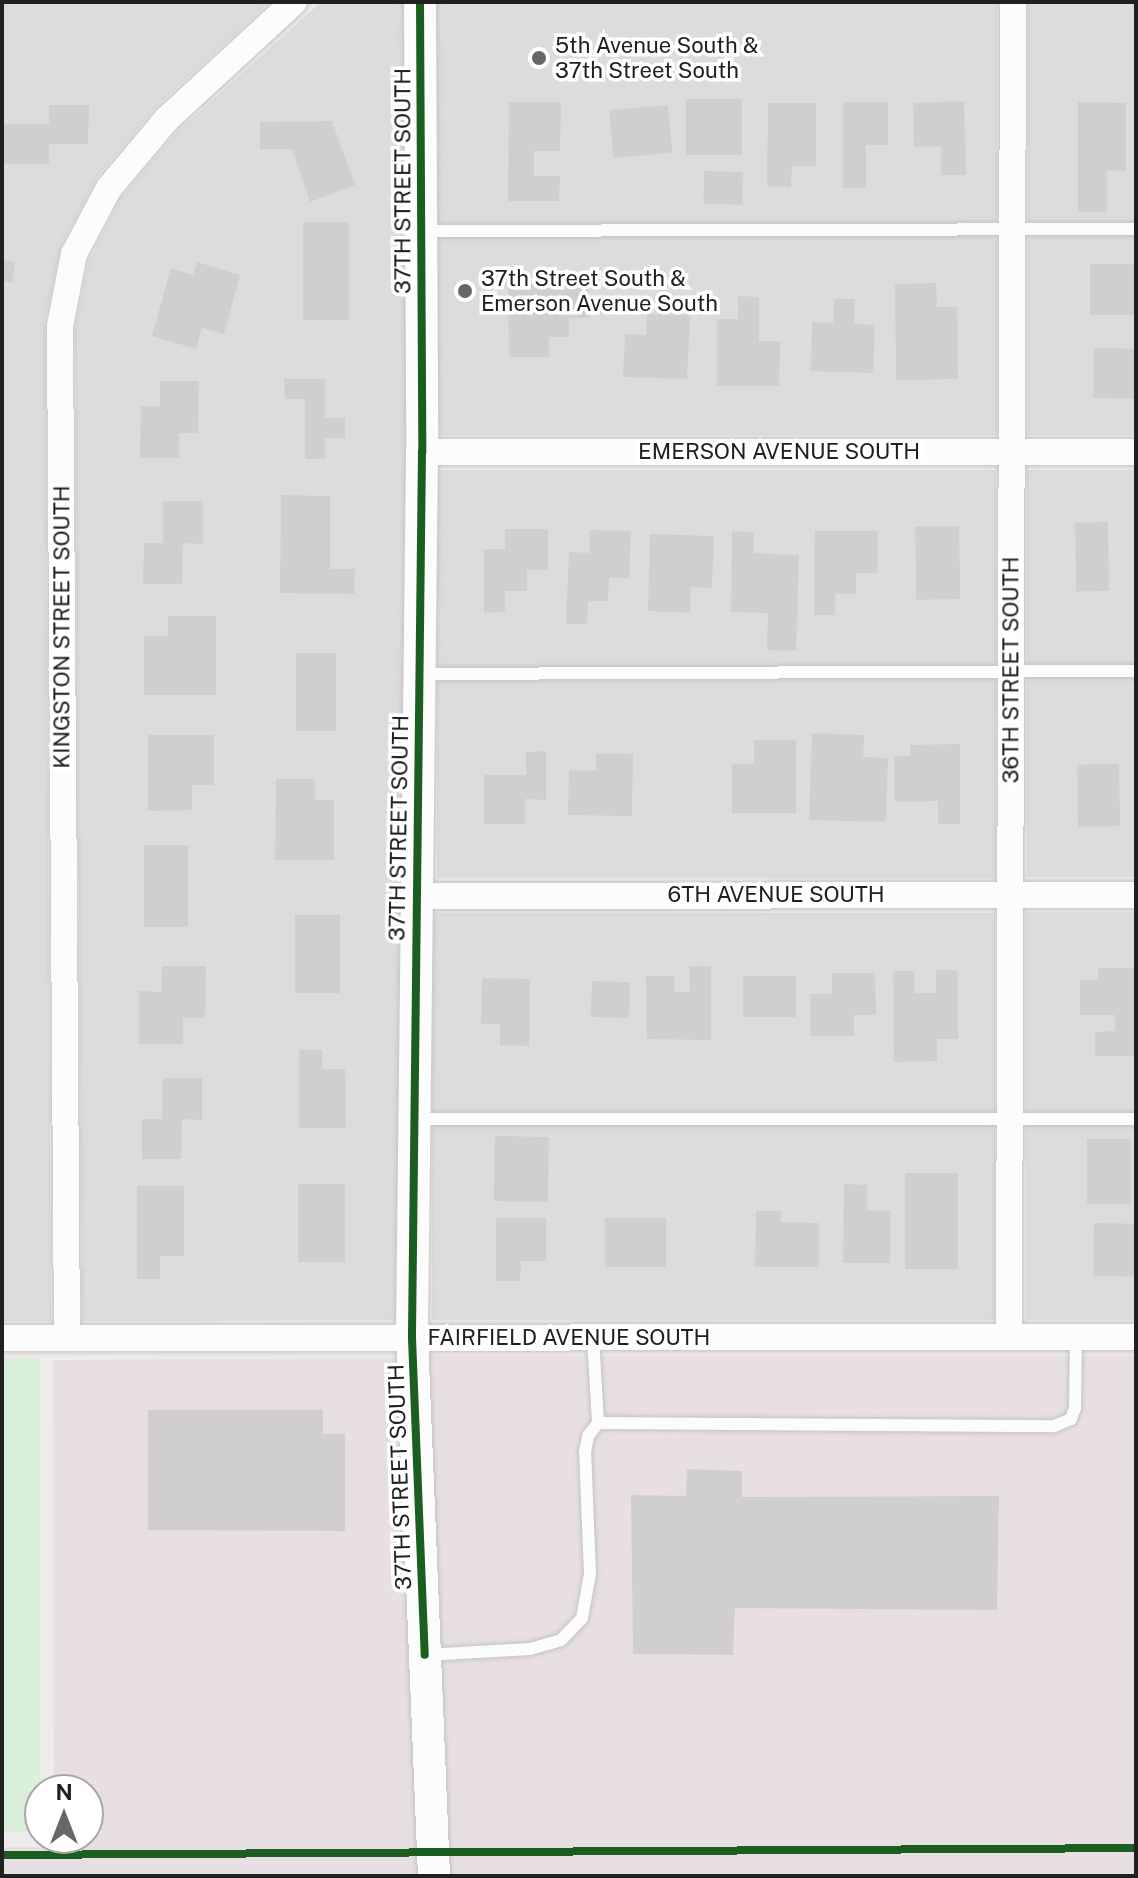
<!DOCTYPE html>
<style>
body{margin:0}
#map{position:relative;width:1138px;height:1878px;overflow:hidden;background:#eeecea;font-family:"Public Sans",sans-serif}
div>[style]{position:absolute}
.residential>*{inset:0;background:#dddcdb;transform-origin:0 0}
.industrial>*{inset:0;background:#e7dfe4;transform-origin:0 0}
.park>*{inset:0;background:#dbf0da;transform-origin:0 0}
.building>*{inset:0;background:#d1cfcd;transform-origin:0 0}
.roads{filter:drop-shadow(0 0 2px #c4c3c2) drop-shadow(0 0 2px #c4c3c2)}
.service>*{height:12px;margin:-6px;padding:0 6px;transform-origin:6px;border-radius:6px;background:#fcfcfc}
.minor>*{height:26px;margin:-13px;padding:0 13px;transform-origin:13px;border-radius:13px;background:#fcfcfc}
.tertiary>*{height:32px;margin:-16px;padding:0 16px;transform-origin:16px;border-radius:16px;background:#fcfcfc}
.cycleway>*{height:8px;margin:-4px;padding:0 4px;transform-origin:4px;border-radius:4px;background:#1b5e20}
.dots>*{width:22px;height:22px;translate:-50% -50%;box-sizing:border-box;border:4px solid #fff;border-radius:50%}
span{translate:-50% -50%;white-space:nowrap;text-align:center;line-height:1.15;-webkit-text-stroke:7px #fff;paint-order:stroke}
.poi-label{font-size:22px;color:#202020}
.left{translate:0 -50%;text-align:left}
.street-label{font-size:22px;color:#202020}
.frame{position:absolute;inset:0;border:4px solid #202020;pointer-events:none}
.north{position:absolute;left:24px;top:1774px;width:80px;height:80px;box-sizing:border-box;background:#fff;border:2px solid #a6a6a6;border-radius:50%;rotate:0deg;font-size:22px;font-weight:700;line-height:32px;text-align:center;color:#202020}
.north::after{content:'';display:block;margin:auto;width:28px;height:36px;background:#686767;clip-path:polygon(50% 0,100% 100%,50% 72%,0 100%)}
</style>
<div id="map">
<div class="residential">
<i style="clip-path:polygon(2px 2px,270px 2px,158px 105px,98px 176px,61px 246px,45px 321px,51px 1321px,2px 1321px)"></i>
<i style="clip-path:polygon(321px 2px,404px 2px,407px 452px,396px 1320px,82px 1321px,75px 328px,89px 261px,121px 198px,177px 132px)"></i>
<i style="left:435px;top:2px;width:562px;height:433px"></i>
<i style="left:1028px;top:2px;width:108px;height:433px"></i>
<i style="left:437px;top:470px;width:559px;height:408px"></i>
<i style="left:1027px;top:470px;width:109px;height:407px"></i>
<i style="left:1026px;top:912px;width:110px;height:408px"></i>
<i style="left:432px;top:913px;width:563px;height:407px"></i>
</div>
<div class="industrial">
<i style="left:1136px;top:1356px;width:520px;height:708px;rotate:90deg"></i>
<i style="clip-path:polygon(397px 1358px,418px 1876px,2px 1876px,2px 1847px,41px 1847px,49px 1838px,88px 1838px,88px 1790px,54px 1790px,53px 1360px)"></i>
</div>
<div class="park">
<i style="left:2px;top:1358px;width:38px;height:474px"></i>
</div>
<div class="building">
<i style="left:686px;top:99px;width:56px;height:56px"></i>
<i style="clip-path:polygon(964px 101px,966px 175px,941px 175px,941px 146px,914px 147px,913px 103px)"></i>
<i style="clip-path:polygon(509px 102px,561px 102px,560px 151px,534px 151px,534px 176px,560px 176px,559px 201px,508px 201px)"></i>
<i style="clip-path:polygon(843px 102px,888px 102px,888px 145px,866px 145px,866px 188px,843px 188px)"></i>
<i style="clip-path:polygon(1078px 102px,1126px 103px,1126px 171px,1107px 170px,1107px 212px,1078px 212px)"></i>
<i style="clip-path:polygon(768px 103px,816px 103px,816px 166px,792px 166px,791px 187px,767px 186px)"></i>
<i style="clip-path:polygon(49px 105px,89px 105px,88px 144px,49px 144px,49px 164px,2px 164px,2px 124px,49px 124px)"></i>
<i style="left:668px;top:105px;width:48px;height:59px;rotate:85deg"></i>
<i style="clip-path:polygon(332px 121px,355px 185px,310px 202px,292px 149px,260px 149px,260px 122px)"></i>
<i style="left:704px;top:171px;width:39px;height:33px;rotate:1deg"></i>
<i style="left:303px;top:222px;width:46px;height:98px"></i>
<i style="clip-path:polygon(2px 260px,15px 262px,12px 283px,2px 281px)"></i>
<i style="clip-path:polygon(197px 262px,240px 275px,224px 334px,202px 328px,196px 349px,152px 336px,171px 268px,193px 275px)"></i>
<i style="left:1090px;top:264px;width:46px;height:51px"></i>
<i style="clip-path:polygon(508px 278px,589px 278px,589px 318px,569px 318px,569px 337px,549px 337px,549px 357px,509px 357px)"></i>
<i style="clip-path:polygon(936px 283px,937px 307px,957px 307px,958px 379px,896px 380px,895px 284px)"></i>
<i style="clip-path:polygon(738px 296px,759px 297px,759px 341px,780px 341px,779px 386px,717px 386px,717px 319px,738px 319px)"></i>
<i style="clip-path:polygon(834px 299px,855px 299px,854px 324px,875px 325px,873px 373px,811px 371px,812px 322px,833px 323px)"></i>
<i style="clip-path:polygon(647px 314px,690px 315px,687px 379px,623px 377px,625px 334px,646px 335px)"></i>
<i style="left:1094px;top:348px;width:42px;height:50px;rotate:1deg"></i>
<i style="clip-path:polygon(284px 379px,325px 379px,325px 418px,345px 418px,345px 438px,325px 438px,325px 459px,305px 459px,305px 399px,285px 399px)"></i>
<i style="clip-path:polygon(160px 381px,199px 381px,198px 433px,179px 433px,179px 458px,140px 458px,141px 406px,160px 407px)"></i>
<i style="clip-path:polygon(281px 495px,330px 496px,330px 569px,355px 569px,354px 594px,280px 593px)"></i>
<i style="clip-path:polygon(163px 501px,203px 501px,203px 544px,183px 543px,182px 584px,143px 584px,144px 543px,163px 543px)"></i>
<i style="left:1108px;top:522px;width:69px;height:33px;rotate:89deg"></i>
<i style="left:959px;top:526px;width:73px;height:44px;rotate:89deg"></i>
<i style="clip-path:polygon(505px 529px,548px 529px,548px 570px,527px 570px,527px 591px,505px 591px,505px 612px,484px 613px,484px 549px,505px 549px)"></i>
<i style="clip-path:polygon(590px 530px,631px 531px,629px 578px,609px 578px,608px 601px,588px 601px,587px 624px,566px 624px,569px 552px,589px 553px)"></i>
<i style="clip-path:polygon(732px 531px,754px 532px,753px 553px,799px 555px,796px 651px,767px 650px,768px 613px,731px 612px)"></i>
<i style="clip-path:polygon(815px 531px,878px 531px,877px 573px,856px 573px,856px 594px,835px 594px,835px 615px,814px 615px)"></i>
<i style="clip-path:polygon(650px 534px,714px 536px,712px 588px,691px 587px,690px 613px,648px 611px)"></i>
<i style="clip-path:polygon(168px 616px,216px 616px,216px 695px,144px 695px,144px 636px,168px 636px)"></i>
<i style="left:296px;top:653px;width:40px;height:78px"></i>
<i style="clip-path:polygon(812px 733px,864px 735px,863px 757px,888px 758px,886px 822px,809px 820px)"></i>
<i style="clip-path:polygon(148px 735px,214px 735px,214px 785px,192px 785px,192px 810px,148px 811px)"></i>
<i style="clip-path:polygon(754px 740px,796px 740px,796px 813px,732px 813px,732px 764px,754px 764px)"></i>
<i style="clip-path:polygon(960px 744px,960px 824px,938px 824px,938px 801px,895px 802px,894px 756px,910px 756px,910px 745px)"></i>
<i style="clip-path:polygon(546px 751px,546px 800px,525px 799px,525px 824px,484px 824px,484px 775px,526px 775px,526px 752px)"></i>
<i style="clip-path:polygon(596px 753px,633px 754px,632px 816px,568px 815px,569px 770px,596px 771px)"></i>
<i style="left:1119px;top:764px;width:62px;height:42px;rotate:89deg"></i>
<i style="clip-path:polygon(276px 779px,315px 779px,315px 800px,334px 800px,334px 860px,275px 860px)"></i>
<i style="left:144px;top:845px;width:44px;height:82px"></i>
<i style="left:295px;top:915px;width:45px;height:78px"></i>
<i style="clip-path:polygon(162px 966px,206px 966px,205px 1018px,183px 1018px,183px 1044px,139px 1044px,139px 991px,161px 992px)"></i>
<i style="clip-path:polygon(689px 966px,711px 966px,711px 1040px,647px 1039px,646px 976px,674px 976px,675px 992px,690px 992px)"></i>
<i style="clip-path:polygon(1098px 968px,1135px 968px,1136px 1056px,1095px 1056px,1095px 1032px,1115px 1031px,1115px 1015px,1080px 1015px,1080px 980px,1098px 980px)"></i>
<i style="clip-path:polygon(936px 970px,957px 970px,958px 1039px,937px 1039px,937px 1061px,894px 1062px,893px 971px,914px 971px,915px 993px,936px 993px)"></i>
<i style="clip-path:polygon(832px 973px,875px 973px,876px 1015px,854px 1015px,854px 1036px,811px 1036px,810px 994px,832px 994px)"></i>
<i style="left:796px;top:976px;width:41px;height:53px;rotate:90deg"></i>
<i style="clip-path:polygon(482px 978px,530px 979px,529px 1046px,500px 1045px,500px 1024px,481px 1024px)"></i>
<i style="left:592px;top:981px;width:38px;height:36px;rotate:2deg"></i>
<i style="clip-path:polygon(299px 1050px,322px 1050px,322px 1069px,345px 1069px,346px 1128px,299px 1128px)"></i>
<i style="clip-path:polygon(163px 1078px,202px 1078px,202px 1120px,182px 1119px,181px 1159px,142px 1159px,142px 1119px,162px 1119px)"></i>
<i style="left:495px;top:1136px;width:54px;height:65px;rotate:1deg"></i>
<i style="left:1087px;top:1139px;width:44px;height:65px"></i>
<i style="left:905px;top:1173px;width:53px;height:96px"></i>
<i style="left:298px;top:1184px;width:47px;height:78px"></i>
<i style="clip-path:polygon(844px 1184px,867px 1185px,867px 1210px,891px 1211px,890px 1263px,843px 1263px)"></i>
<i style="clip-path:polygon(137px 1186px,184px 1186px,184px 1256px,160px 1256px,160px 1279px,137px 1279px)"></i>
<i style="clip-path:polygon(756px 1211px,781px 1211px,781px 1222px,819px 1223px,819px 1267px,755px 1267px)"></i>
<i style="clip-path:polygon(496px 1218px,546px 1218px,546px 1261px,521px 1261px,520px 1281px,496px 1281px)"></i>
<i style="left:605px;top:1218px;width:61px;height:49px"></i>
<i style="left:1094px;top:1223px;width:42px;height:53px;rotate:1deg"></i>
<i style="clip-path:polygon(148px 1410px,323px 1410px,323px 1434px,345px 1434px,345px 1531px,148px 1530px)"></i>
<i style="clip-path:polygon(687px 1469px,742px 1471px,742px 1497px,999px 1496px,997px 1610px,735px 1608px,733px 1655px,633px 1654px,631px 1495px,686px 1496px)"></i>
</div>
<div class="roads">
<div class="service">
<i style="left:424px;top:231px;width:712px;rotate:-0.16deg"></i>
<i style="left:422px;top:674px;width:714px;rotate:-0.24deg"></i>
<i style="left:418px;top:1119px;width:718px"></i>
<i style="left:593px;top:1338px;width:85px;rotate:86.6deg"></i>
<i style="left:598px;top:1423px;width:456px;rotate:0.4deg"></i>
<i style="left:1054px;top:1426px;width:18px;rotate:-22deg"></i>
<i style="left:1071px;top:1419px;width:12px;rotate:-70deg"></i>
<i style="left:1075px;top:1408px;width:71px;rotate:-89.2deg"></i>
<i style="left:425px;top:1655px;width:105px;rotate:-3.3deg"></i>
<i style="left:530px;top:1649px;width:32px;rotate:-16deg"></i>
<i style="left:561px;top:1640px;width:30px;rotate:-46deg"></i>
<i style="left:582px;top:1618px;width:45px;rotate:-79.7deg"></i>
<i style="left:590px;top:1574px;width:122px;rotate:-92.3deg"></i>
<i style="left:585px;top:1452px;width:16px;rotate:-79deg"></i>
<i style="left:588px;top:1436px;width:16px;rotate:-52deg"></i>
</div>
<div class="minor">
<i style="left:422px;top:452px;width:714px"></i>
<i style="left:417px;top:896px;width:719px;rotate:-0.08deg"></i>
<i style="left:1009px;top:1337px;width:1335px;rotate:-89.83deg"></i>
<i style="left:2px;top:1338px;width:1134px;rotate:-0.05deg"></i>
<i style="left:67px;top:1338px;width:1012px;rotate:-90.4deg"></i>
<i style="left:60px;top:326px;width:73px;rotate:-79deg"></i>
<i style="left:74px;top:254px;width:75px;rotate:-62.1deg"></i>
<i style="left:109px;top:188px;width:90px;rotate:-50deg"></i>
<i style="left:167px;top:119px;width:173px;rotate:-42.7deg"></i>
</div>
<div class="tertiary">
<i style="left:420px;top:2px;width:450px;rotate:89.7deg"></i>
<i style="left:422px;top:452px;width:886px;rotate:90.65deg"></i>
<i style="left:412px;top:1338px;width:538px;rotate:87.66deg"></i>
</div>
</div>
<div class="cycleway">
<i style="left:420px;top:2px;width:450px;rotate:89.7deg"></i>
<i style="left:422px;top:452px;width:886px;rotate:90.65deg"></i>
<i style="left:412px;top:1338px;width:317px;rotate:87.7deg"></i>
<i style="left:2px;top:1855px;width:1134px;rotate:-0.35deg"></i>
</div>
<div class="dots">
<i style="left:539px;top:58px;background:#686767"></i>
<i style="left:465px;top:291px;background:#686767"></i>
</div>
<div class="poi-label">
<span class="left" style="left:555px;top:58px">5th Avenue South &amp;<br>37th Street South</span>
<span class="left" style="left:481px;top:291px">37th Street South &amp;<br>Emerson Avenue South</span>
</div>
<div class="street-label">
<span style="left:403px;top:181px;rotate:-90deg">37TH STREET SOUTH</span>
<span style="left:779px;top:452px">EMERSON AVENUE SOUTH</span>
<span style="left:62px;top:627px;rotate:-90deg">KINGSTON STREET SOUTH</span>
<span style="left:1011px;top:670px;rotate:-90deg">36TH STREET SOUTH</span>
<span style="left:399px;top:828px;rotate:-89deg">37TH STREET SOUTH</span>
<span style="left:776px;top:895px">6TH AVENUE SOUTH</span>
<span style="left:569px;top:1338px">FAIRFIELD AVENUE SOUTH</span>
<span style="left:400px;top:1477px;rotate:-92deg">37TH STREET SOUTH</span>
</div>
<div class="frame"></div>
<div class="north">N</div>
</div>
